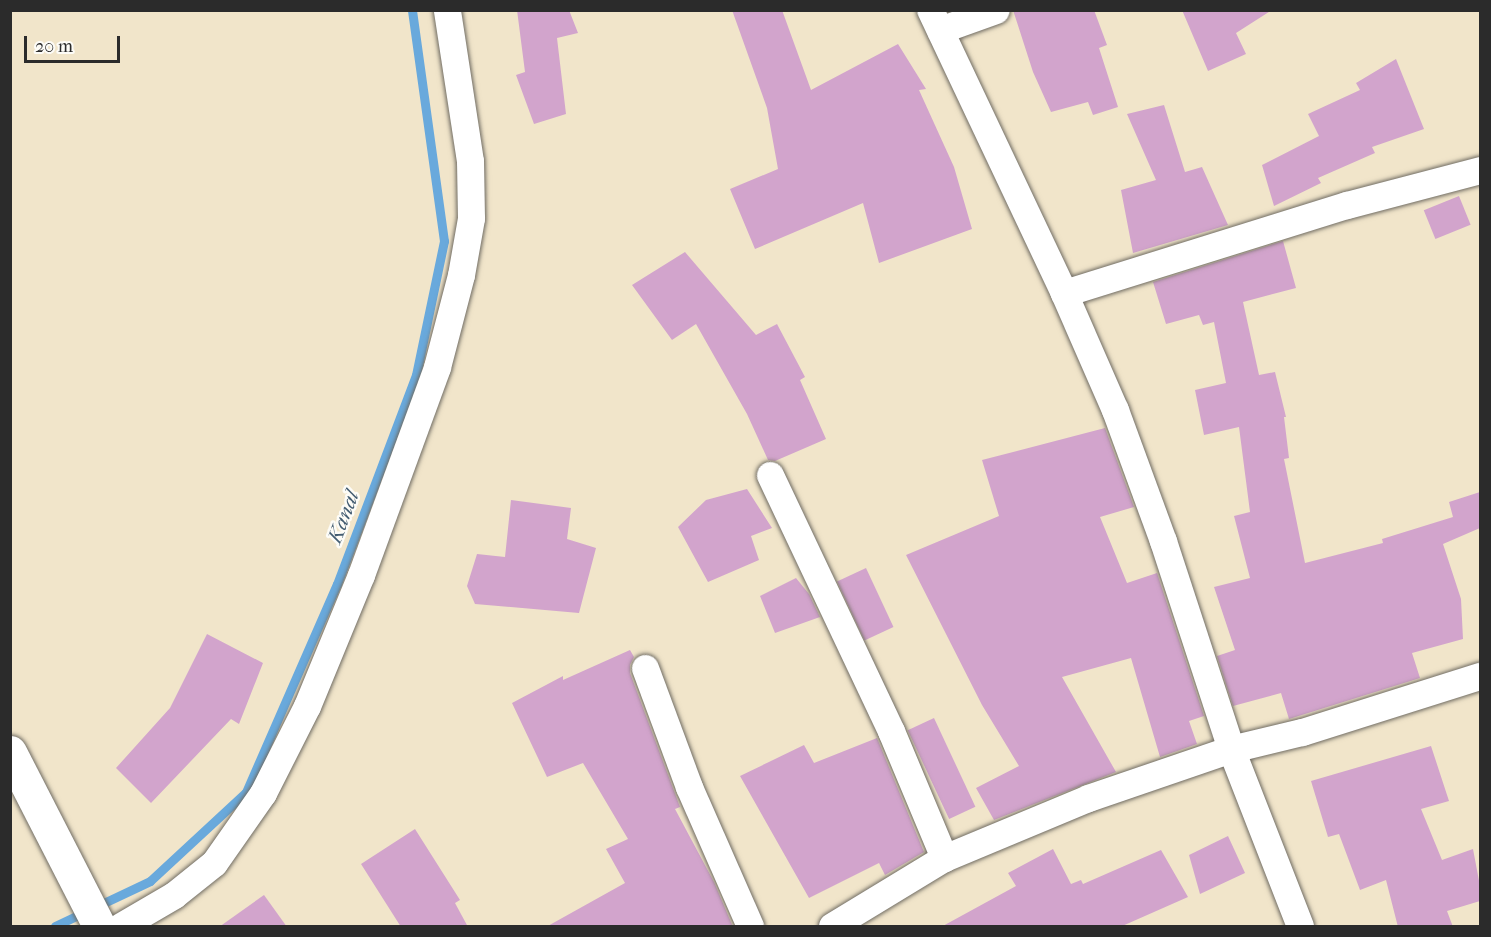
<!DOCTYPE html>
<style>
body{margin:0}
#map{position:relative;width:1491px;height:937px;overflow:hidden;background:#f1e5ca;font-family:"IM FELL French Canon",serif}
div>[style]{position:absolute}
.stream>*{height:9px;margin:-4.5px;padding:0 4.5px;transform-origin:4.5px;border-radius:4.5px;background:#69a9dc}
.building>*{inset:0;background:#d2a4cc;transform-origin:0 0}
.roads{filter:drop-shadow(0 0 2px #706c63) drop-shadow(0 0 2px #706c63)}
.street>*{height:27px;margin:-13.5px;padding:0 13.5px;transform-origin:13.5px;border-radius:13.5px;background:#fff}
.secondary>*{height:33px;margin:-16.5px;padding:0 16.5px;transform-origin:16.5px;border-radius:16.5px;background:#fff}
span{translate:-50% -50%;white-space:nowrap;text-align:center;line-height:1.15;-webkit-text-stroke:5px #fdfcf7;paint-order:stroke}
.water-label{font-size:21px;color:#445d72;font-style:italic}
.frame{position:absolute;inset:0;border:12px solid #2b2b2b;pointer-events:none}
.scale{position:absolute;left:24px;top:36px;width:96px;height:27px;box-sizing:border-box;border:3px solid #2b2b2b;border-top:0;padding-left:8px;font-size:18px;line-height:21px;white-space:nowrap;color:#2b2b2b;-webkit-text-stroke:4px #fdfcf7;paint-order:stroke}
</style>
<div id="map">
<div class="stream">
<i style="left:55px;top:926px;width:105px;rotate:-25.3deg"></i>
<i style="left:150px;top:881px;width:131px;rotate:-42.8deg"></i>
<i style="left:246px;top:792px;width:227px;rotate:-66.4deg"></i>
<i style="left:337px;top:584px;width:223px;rotate:-69.3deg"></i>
<i style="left:416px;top:375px;width:137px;rotate:-78.2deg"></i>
<i style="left:444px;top:241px;width:233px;rotate:-97.9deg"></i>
</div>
<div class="building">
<i style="clip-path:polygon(517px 10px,569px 10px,578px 33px,557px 38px,566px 114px,534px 124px,516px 75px,525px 72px)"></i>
<i style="clip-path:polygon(732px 10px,782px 10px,811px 90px,898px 44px,926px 89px,919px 90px,954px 167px,972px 229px,879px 263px,863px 203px,755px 249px,730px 189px,778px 169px,767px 108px)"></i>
<i style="clip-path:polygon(1013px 10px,1094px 10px,1107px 45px,1099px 48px,1118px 107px,1093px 115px,1088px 102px,1051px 112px,1033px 72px)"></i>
<i style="clip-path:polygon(1182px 10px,1272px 10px,1236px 33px,1246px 54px,1208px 71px)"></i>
<i style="clip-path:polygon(1396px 59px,1424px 129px,1372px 147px,1375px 153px,1318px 178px,1321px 183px,1274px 206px,1262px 165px,1319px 136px,1308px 114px,1360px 90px,1356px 83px)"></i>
<i style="clip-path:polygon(1164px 105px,1185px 172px,1202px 167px,1228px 225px,1133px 253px,1121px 190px,1156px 180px,1127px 114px)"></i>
<i style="left:1459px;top:196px;width:31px;height:38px;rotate:68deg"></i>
<i style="clip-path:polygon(1283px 241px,1296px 288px,1243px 302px,1259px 375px,1275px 372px,1286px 417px,1284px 417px,1289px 458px,1284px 459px,1305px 563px,1383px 543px,1382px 539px,1453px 517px,1449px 502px,1480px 492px,1480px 528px,1443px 544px,1461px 599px,1463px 639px,1412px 653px,1420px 678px,1289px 719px,1281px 693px,1233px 706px,1217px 656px,1235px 650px,1214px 587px,1250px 578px,1234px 516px,1250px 512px,1239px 427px,1204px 435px,1195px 390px,1226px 383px,1214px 322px,1203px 325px,1199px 315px,1166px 324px,1153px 282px)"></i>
<i style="clip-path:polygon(685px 252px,756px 335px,777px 324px,805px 377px,800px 380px,826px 439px,775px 461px,768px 460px,747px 414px,696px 324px,672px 340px,632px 285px)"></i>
<i style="clip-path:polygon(1105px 428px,1134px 507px,1100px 517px,1127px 583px,1157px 573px,1204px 716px,1189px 721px,1197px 744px,1160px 757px,1131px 658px,1062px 677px,1116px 772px,994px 820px,976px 788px,1019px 766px,982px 705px,906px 555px,999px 516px,982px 460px)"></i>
<i style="clip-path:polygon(747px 489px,772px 528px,751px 536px,759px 560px,708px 582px,678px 527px,706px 500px)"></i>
<i style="clip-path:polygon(511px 500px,571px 508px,567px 539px,596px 548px,579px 613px,475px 604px,467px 586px,477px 554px,505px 557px)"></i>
<i style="left:866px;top:568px;width:65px;height:32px;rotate:65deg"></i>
<i style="clip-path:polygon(796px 578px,809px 594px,820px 617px,775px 633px,760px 596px)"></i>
<i style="clip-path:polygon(207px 634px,263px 663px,239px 724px,231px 719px,151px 803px,116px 768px,170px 708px)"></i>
<i style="clip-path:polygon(630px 650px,634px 657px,630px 665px,630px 673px,680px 807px,675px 809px,714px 882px,733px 927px,546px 927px,625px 883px,606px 849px,628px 839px,583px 763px,547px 777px,512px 703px,563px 676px,563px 680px)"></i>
<i style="left:934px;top:718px;width:98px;height:29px;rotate:65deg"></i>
<i style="clip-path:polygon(877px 738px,924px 852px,885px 875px,879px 863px,809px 898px,740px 776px,804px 745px,814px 763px)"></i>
<i style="clip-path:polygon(1431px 746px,1449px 801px,1421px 809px,1442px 860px,1473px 849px,1480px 886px,1480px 901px,1447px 911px,1453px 927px,1398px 927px,1386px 880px,1360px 890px,1339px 834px,1328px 837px,1311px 781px)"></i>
<i style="clip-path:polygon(415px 829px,460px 900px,455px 903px,468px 927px,401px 927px,361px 864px)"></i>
<i style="clip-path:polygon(1228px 836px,1245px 873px,1200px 894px,1189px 855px)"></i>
<i style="clip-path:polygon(1053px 849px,1071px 884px,1081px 880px,1083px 884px,1161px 850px,1188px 897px,1120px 927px,941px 927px,1016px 886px,1008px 873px)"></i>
<i style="clip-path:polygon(264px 895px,287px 927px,219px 927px)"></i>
</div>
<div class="roads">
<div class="street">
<i style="left:940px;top:30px;width:59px;rotate:-19.7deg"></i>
<i style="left:1064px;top:293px;width:296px;rotate:-17.3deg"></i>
<i style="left:1347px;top:205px;width:138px;rotate:-14.7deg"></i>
<i style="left:770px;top:475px;width:283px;rotate:64.7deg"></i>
<i style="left:891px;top:731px;width:138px;rotate:67.3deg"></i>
<i style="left:645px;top:668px;width:127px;rotate:69.7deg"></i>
<i style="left:689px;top:787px;width:152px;rotate:66.3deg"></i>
<i style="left:121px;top:926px;width:61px;rotate:-30.3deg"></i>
<i style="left:174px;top:895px;width:51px;rotate:-38.7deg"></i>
<i style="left:214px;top:863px;width:85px;rotate:-55deg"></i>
<i style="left:263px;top:793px;width:97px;rotate:-63.2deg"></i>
<i style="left:307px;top:706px;width:142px;rotate:-67.6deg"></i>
<i style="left:361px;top:575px;width:221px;rotate:-69.9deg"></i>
<i style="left:437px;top:367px;width:95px;rotate:-75.4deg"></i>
<i style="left:461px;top:275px;width:58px;rotate:-80deg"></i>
<i style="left:471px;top:218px;width:57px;rotate:-91deg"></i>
<i style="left:470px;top:161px;width:153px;rotate:-98.7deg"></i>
<i style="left:832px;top:926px;width:131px;rotate:-31.3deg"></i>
<i style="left:944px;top:858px;width:156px;rotate:-22.6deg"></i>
<i style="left:1088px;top:798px;width:151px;rotate:-18.9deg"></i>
<i style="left:1231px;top:749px;width:219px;rotate:-108.1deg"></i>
<i style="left:1163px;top:541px;width:140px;rotate:-110.1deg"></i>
<i style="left:1115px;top:410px;width:128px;rotate:-113.6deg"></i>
<i style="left:1064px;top:293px;width:313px;rotate:-115.3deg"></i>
<i style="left:1300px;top:926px;width:190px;rotate:-111.3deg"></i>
<i style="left:1231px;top:749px;width:73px;rotate:-13.5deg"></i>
<i style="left:1302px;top:732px;width:187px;rotate:-17.5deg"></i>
</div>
<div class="secondary">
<i style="left:10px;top:752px;width:195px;rotate:62.9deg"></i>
</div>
</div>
<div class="water-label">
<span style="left:343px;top:517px;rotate:-69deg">Kanal</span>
</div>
<div class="frame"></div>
<div class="scale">20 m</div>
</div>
